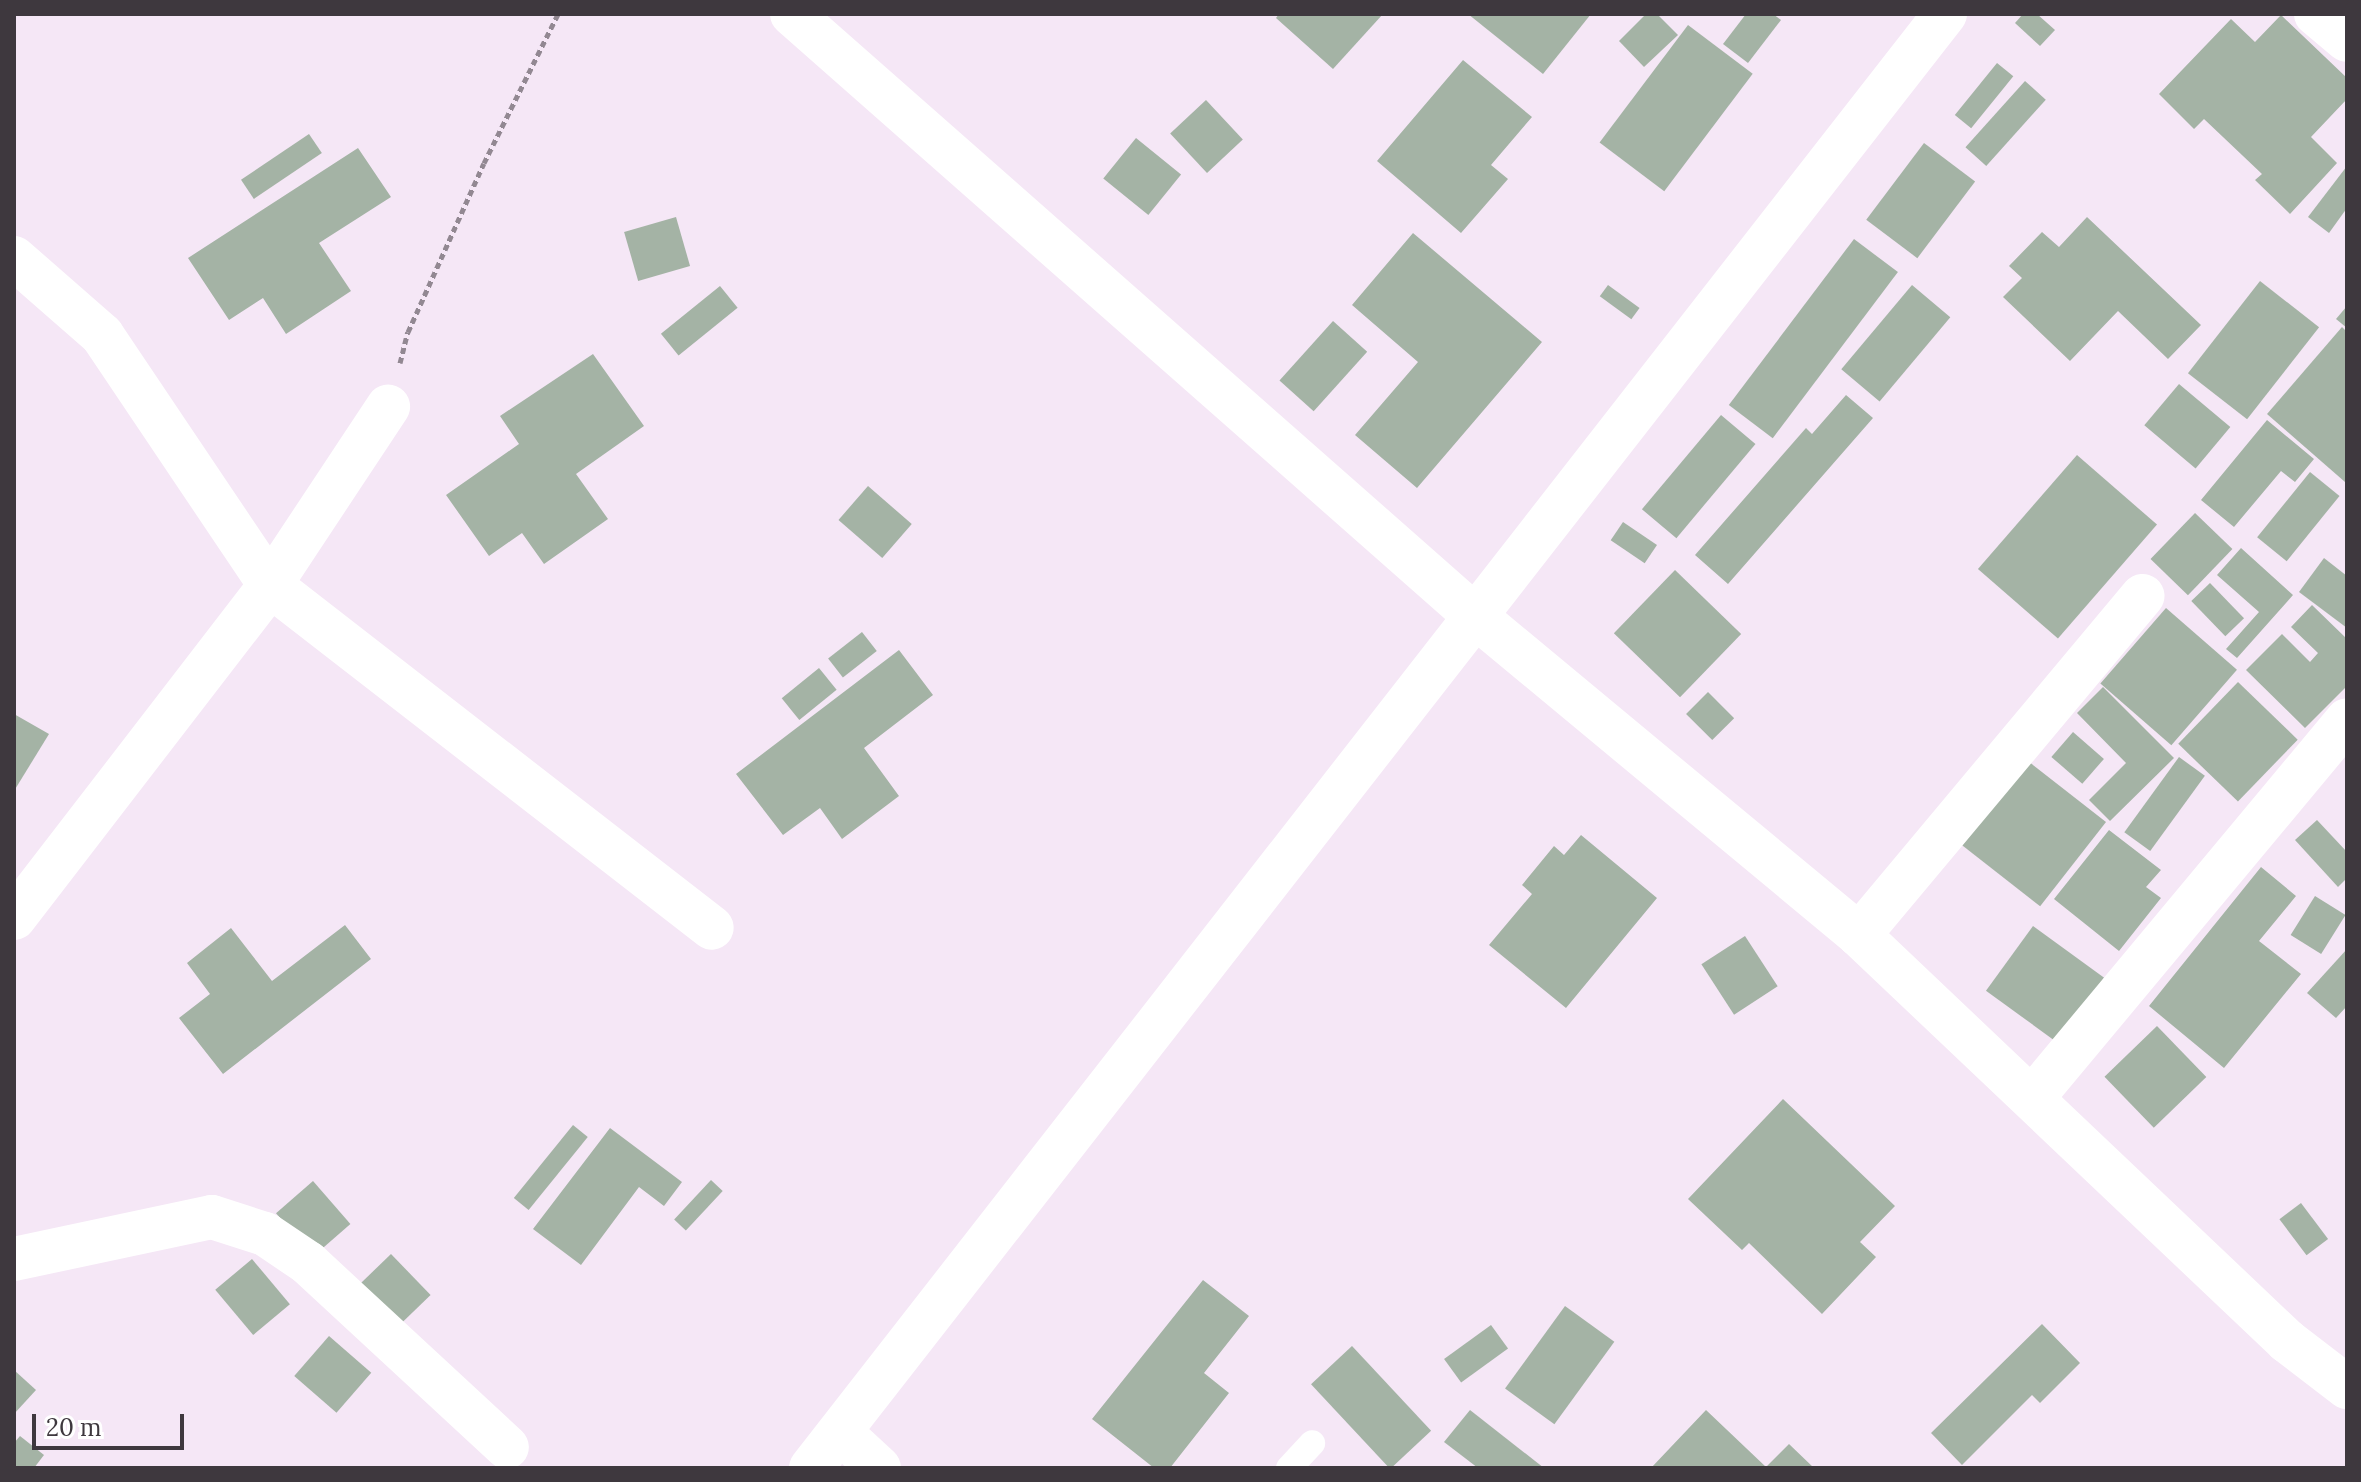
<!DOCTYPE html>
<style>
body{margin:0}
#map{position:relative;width:2361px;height:1482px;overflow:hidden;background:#f5e7f6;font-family:Lora,serif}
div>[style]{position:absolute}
.building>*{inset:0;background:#a4b3a5;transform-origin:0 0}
.path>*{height:5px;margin-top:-2.5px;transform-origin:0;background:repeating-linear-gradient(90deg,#928892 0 6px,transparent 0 10px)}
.lane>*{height:26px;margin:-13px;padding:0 13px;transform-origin:13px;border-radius:13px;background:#fff}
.street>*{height:44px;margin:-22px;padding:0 22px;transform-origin:22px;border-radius:22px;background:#fff}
span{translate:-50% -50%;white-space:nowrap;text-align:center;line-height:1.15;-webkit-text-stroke:7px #fff;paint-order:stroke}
.frame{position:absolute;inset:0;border:16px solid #3e383e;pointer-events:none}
.scale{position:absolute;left:32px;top:1414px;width:152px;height:36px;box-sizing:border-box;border:4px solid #3e383e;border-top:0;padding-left:10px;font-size:24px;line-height:28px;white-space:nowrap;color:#3e383e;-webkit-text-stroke:6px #fff;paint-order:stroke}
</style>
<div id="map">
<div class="building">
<i style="clip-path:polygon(1279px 14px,1383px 14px,1333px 69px,1276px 18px)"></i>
<i style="clip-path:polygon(1468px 14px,1591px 14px,1543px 74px)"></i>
<i style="clip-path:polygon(1646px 14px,1657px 14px,1678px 35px,1644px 67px,1619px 41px)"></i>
<i style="clip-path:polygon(1746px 14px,1773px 14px,1781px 20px,1748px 63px,1723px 44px)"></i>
<i style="clip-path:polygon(2023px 14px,2037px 14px,2055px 30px,2040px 46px,2015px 23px)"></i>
<i style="clip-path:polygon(2281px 15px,2347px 78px,2347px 99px,2311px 137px,2337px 163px,2290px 214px,2255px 180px,2262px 174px,2204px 119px,2194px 129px,2159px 94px,2231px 19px,2255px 42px)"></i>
<i style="left:1688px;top:25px;width:81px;height:147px;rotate:37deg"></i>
<i style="clip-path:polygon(1463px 60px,1532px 117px,1491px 165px,1508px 179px,1461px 233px,1377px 161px)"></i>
<i style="left:1997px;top:63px;width:21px;height:67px;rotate:39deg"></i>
<i style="left:2025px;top:81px;width:28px;height:89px;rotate:42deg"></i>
<i style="left:1206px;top:100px;width:54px;height:49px;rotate:47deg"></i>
<i style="left:309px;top:134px;width:23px;height:82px;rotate:56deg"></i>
<i style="left:1136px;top:138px;width:58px;height:52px;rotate:39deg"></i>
<i style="left:1924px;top:143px;width:64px;height:96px;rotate:37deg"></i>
<i style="clip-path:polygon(358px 148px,391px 197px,319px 243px,351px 291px,286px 334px,263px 298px,229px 320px,188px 258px)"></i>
<i style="clip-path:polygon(2347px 166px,2347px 208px,2329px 233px,2308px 217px)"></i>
<i style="left:676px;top:217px;width:51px;height:54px;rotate:74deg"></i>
<i style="clip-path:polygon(2087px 217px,2201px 325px,2168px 359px,2118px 311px,2070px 361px,2003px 297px,2022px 278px,2009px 266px,2042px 232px,2059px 247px)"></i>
<i style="clip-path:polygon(1413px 233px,1542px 342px,1417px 488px,1355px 435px,1418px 362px,1352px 305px)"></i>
<i style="left:1854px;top:239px;width:55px;height:208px;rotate:37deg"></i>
<i style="left:2260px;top:281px;width:75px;height:117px;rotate:38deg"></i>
<i style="left:1608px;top:285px;width:39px;height:14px;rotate:36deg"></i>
<i style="left:1912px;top:285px;width:50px;height:110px;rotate:40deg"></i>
<i style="left:720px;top:286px;width:28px;height:76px;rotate:51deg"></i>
<i style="clip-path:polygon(2347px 306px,2347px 328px,2336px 319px)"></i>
<i style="left:1333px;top:321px;width:46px;height:80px;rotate:42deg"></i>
<i style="clip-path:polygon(2342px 327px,2347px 332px,2345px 482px,2267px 414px)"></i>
<i style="clip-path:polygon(593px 354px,644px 426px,576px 474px,608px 519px,544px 564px,522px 533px,489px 556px,446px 495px,519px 444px,500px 416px)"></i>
<i style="left:2179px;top:384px;width:67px;height:54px;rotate:40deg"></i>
<i style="clip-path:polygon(1846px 395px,1873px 418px,1728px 584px,1695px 555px,1806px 428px,1812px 434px)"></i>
<i style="left:1721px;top:415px;width:45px;height:123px;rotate:40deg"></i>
<i style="clip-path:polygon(2267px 420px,2314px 459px,2295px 482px,2281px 471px,2234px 527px,2201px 500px)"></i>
<i style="left:2077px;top:455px;width:106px;height:151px;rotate:41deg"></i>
<i style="left:2310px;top:472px;width:38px;height:84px;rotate:39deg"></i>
<i style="left:868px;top:486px;width:58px;height:45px;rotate:41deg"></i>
<i style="left:2195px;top:513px;width:52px;height:64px;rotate:44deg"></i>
<i style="left:1623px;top:522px;width:41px;height:22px;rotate:34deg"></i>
<i style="clip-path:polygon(2241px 548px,2293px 595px,2237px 658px,2226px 649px,2259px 612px,2217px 575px)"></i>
<i style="clip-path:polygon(2324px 558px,2347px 576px,2347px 628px,2299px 592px)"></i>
<i style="left:1675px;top:570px;width:92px;height:88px;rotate:44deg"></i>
<i style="left:2210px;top:583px;width:49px;height:26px;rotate:46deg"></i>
<i style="clip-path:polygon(2312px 605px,2347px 639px,2347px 686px,2305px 728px,2246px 670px,2282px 634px,2310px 662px,2318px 653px,2291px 627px)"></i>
<i style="left:2166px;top:608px;width:94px;height:100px;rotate:41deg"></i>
<i style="left:862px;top:632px;width:24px;height:43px;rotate:52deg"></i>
<i style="clip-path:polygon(899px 650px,933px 695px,864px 748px,899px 796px,842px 839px,820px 808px,783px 835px,736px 774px)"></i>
<i style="left:819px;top:668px;width:28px;height:48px;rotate:51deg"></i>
<i style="left:2238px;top:682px;width:83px;height:86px;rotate:44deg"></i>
<i style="clip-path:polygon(2103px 687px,2174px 758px,2110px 821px,2089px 800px,2126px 763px,2077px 713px)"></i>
<i style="left:1708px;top:692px;width:37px;height:31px;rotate:45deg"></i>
<i style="clip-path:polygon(14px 714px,49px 734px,14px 791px)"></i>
<i style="left:2073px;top:732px;width:41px;height:33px;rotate:41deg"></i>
<i style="left:2179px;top:757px;width:32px;height:93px;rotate:36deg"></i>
<i style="left:2028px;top:761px;width:99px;height:107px;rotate:38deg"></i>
<i style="clip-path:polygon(2317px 820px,2347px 852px,2347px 878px,2338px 887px,2295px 840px)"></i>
<i style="clip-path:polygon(2109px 830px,2161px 870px,2146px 887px,2161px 898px,2119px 951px,2054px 899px)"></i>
<i style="clip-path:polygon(1581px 835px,1657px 898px,1566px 1008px,1489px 945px,1532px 894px,1522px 885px,1554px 846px,1564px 855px)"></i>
<i style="clip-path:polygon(2261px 867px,2296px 896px,2259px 941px,2301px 974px,2224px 1068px,2149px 1006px)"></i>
<i style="left:2315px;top:896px;width:36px;height:46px;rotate:32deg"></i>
<i style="clip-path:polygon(345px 925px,371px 959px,223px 1074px,179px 1018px,210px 994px,187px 963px,231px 928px,272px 981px)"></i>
<i style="left:2033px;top:926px;width:88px;height:80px;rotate:36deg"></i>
<i style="left:1745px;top:936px;width:60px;height:52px;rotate:57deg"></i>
<i style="clip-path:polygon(2347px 949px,2347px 1006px,2336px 1018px,2307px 993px)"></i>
<i style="left:2157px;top:1026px;width:71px;height:73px;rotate:46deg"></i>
<i style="clip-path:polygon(1783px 1099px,1895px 1206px,1860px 1242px,1876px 1257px,1822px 1314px,1749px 1243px,1742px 1250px,1688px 1199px)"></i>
<i style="left:573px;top:1125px;width:19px;height:94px;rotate:39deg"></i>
<i style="clip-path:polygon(610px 1128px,682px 1182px,664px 1206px,639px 1187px,581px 1265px,533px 1229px)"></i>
<i style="left:711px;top:1180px;width:16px;height:54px;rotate:43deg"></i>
<i style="left:313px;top:1181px;width:57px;height:49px;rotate:49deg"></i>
<i style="left:2301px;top:1203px;width:45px;height:27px;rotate:53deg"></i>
<i style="left:391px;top:1254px;width:57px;height:50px;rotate:46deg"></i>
<i style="left:252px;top:1259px;width:59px;height:48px;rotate:50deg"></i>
<i style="clip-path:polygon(1203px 1280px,1249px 1316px,1204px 1373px,1229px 1393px,1170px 1468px,1154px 1468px,1092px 1419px)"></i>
<i style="left:1565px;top:1306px;width:61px;height:102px;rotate:36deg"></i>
<i style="clip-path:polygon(2042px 1324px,2080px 1363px,2040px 1403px,2032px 1395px,1962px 1465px,1931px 1433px)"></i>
<i style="left:1491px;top:1325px;width:29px;height:58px;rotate:54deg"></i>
<i style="left:329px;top:1336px;width:56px;height:53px;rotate:41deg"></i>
<i style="left:1352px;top:1346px;width:116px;height:56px;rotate:47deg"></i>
<i style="clip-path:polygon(14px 1370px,36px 1390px,14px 1414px)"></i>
<i style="clip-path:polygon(1470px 1410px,1544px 1468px,1478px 1468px,1444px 1442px)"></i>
<i style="clip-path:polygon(1706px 1410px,1766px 1467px,1789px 1444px,1814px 1468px,1651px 1468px)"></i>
<i style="clip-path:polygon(20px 1436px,44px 1455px,34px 1468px,14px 1468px,14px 1443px)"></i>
</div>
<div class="path">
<i style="left:400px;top:363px;width:32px;rotate:-76deg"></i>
<i style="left:408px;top:332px;width:185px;rotate:-65.8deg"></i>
<i style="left:484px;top:163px;width:166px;rotate:-63.6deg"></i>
</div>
<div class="lane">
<i style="left:1289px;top:1468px;width:34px;rotate:-47deg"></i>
</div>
<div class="street">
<i style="left:792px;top:14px;width:910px;rotate:41.39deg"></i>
<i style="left:1475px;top:616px;width:499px;rotate:39.7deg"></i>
<i style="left:1859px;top:935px;width:590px;rotate:43.49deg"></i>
<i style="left:2287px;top:1341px;width:76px;rotate:37.5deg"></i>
<i style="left:2316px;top:14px;width:40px;rotate:40deg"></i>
<i style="left:14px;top:258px;width:117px;rotate:41.2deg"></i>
<i style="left:102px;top:335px;width:301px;rotate:56.1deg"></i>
<i style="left:270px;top:585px;width:559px;rotate:37.81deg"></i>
<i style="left:14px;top:918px;width:420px;rotate:-52.4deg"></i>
<i style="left:270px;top:585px;width:214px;rotate:-56.5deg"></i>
<i style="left:1859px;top:935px;width:442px;rotate:-50.1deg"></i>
<i style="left:2034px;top:1096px;width:489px;rotate:-50.2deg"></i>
<i style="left:14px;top:1259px;width:202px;rotate:-12deg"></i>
<i style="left:212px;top:1217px;width:56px;rotate:17.8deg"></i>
<i style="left:265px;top:1234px;width:52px;rotate:34deg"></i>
<i style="left:308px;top:1263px;width:271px;rotate:42.8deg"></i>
<i style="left:840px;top:1432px;width:53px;rotate:42.7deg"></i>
<i style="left:811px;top:1468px;width:1844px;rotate:-52.05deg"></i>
</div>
<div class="frame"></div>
<div class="scale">20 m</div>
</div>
